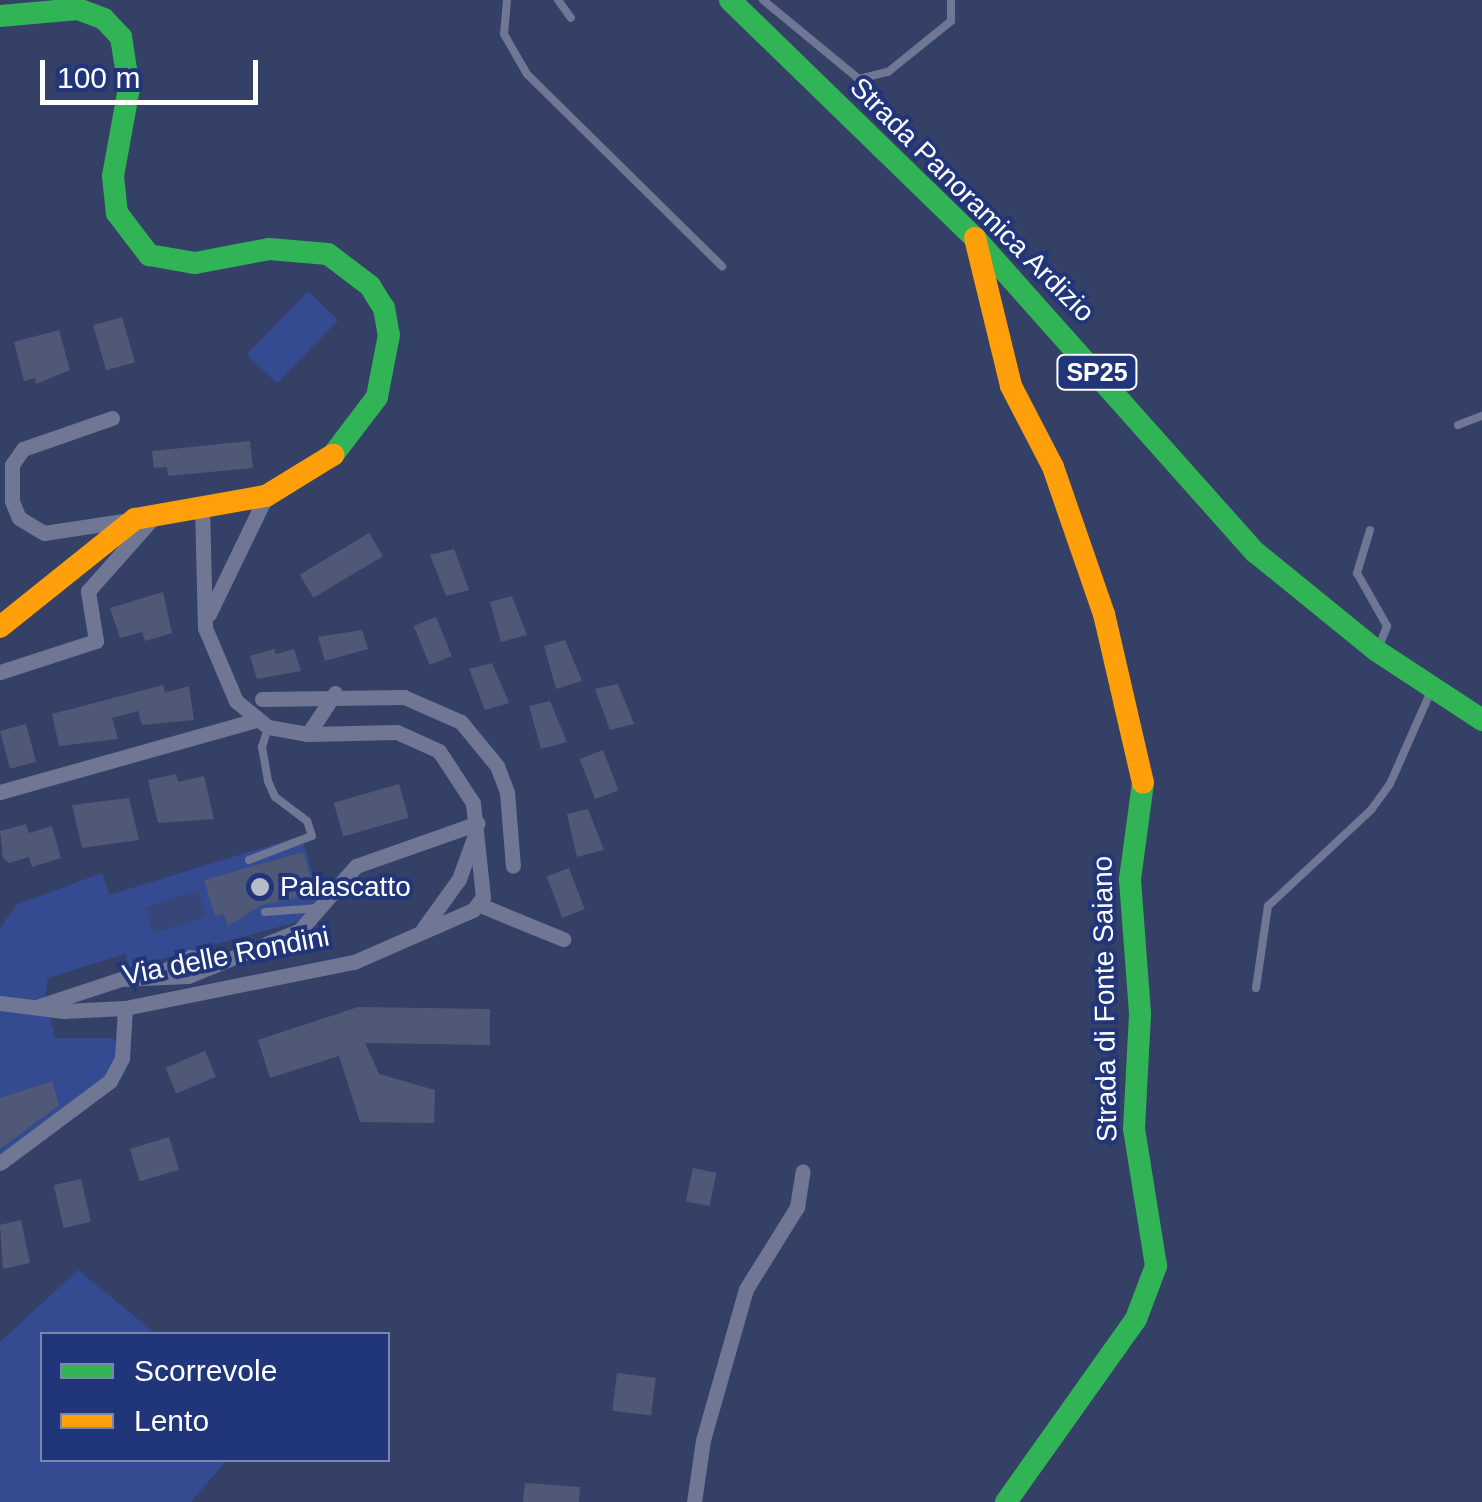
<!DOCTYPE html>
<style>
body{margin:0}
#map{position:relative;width:1482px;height:1502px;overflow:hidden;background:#354066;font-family:Helvetica,sans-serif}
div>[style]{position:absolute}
.green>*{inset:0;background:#344a91;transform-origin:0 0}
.water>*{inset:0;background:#374578;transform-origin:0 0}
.building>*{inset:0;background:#4f5876;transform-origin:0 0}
.lane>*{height:8px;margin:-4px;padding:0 4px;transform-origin:4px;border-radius:4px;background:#6f7795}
.street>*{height:15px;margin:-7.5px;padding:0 7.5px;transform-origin:7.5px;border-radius:7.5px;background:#6f7795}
.fast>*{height:22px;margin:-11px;padding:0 11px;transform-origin:11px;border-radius:11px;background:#30b455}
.slow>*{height:22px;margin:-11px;padding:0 11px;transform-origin:11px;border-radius:11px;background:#ff9f0a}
.dots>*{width:28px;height:28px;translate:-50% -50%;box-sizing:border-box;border:5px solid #21357a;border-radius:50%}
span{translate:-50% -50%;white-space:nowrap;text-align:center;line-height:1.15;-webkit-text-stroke:8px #21357a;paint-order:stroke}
.shield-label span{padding:2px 8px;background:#21357a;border:2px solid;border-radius:8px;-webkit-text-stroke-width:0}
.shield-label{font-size:25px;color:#fff;font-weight:700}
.street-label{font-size:28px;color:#fff}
.poi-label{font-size:28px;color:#fff}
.left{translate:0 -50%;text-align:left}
.legend{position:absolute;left:40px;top:1332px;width:350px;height:130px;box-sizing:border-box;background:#21357a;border:2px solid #7a86af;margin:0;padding:12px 18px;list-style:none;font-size:30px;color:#fff}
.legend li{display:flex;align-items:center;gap:20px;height:50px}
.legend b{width:50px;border:2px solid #7a86af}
.scale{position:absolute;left:40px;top:60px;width:218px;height:45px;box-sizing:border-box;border:5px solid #fff;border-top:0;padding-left:12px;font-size:30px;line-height:35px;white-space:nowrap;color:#fff;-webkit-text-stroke:8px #21357a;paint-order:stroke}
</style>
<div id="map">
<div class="green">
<i style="left:308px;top:291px;width:42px;height:88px;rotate:44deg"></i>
<i style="clip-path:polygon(301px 836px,321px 899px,300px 921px,130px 968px,125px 954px,48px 978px,45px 997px,55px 1038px,113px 1038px,120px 1047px,110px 1073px,0 1158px,0 928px,16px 905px,102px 873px,109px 895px)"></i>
<i style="clip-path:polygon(78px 1270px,156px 1334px,42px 1334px,42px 1460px,227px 1460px,191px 1502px,0 1502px,0 1342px)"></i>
</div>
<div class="water">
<i style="left:198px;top:891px;width:27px;height:55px;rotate:73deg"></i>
</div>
<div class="building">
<i style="left:122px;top:317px;width:47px;height:30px;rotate:74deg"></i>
<i style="clip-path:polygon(59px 330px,70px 370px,36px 384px,35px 378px,24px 381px,14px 342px)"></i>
<i style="clip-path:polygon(250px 441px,253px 468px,168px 476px,167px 467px,154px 468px,152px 451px)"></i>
<i style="left:369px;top:533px;width:27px;height:81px;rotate:59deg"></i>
<i style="clip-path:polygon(454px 549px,469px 590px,446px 596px,430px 555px)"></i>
<i style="clip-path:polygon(163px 592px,172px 633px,145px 641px,142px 632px,120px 638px,110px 608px)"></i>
<i style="clip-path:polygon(512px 596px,527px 635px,501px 642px,490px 602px)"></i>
<i style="left:436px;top:617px;width:42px;height:24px;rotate:68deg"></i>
<i style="clip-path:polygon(362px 630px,368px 649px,325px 661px,318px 637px)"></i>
<i style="clip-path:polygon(565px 640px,582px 681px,556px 689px,544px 646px)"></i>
<i style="clip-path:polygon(274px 649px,276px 654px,294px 649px,301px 671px,257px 679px,250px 656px)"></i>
<i style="clip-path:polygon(492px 663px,509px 703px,485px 710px,469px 669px)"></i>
<i style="clip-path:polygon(618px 684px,634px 724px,610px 730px,595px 689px)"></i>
<i style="clip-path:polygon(163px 685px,165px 693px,189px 686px,194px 720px,142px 725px,138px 711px,112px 718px,118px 739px,59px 746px,52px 714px)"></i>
<i style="clip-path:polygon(550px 701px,567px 742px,541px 749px,529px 706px)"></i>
<i style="left:26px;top:724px;width:39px;height:27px;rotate:75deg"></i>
<i style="left:603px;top:750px;width:43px;height:25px;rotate:69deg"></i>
<i style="clip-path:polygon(176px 774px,178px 782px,204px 776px,214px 819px,158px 823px,148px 780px)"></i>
<i style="left:399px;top:784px;width:35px;height:68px;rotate:74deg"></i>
<i style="clip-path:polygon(129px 798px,139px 840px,82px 848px,72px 805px)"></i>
<i style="clip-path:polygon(588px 809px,604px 850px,577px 857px,567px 814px)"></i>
<i style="clip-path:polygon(26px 824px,29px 833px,52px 826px,61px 858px,32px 867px,29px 857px,9px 863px,3px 858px,0 831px)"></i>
<i style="clip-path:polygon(303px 852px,316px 894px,262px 905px,228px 926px,224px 914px,215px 916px,204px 880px)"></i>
<i style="left:569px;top:868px;width:44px;height:24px;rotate:69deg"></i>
<i style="clip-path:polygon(358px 1007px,490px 1009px,490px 1045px,365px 1043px,379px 1074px,435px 1090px,434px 1123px,360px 1122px,339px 1056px,270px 1078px,258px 1040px)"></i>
<i style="left:205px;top:1051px;width:28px;height:43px;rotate:67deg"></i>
<i style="clip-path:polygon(52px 1081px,59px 1105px,0 1149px,0 1098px)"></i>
<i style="left:169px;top:1137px;width:34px;height:41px;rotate:73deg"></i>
<i style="left:693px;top:1168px;width:24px;height:34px;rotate:12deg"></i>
<i style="left:81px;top:1179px;width:44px;height:28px;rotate:77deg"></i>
<i style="clip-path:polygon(21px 1220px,30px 1263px,3px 1269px,0 1225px)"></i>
<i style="left:617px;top:1373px;width:39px;height:38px;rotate:7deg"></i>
<i style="clip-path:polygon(525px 1483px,580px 1487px,579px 1502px,523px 1502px)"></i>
</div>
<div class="lane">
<i style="left:507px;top:0;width:34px;rotate:95deg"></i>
<i style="left:504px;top:34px;width:46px;rotate:60.1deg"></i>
<i style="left:527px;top:74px;width:274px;rotate:44.6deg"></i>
<i style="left:558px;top:0;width:22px;rotate:54deg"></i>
<i style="left:763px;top:0;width:124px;rotate:39.5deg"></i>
<i style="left:859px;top:79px;width:30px;rotate:-14deg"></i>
<i style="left:888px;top:72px;width:81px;rotate:-39deg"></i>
<i style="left:951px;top:21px;width:21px;rotate:-90deg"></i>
<i style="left:1458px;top:425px;width:26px;rotate:-21deg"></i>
<i style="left:1370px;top:530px;width:45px;rotate:106.8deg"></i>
<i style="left:1357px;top:573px;width:61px;rotate:60.5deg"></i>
<i style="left:1387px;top:626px;width:22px;rotate:111deg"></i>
<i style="left:249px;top:860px;width:67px;rotate:-20.9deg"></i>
<i style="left:312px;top:836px;width:16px;rotate:-108deg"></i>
<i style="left:307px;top:821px;width:40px;rotate:-143deg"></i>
<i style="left:275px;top:797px;width:17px;rotate:-114deg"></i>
<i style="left:268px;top:781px;width:35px;rotate:-100deg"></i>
<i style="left:262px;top:747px;width:21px;rotate:-73deg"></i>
<i style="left:265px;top:912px;width:54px;rotate:-4.2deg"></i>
<i style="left:152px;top:974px;width:43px;rotate:-27.8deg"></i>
<i style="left:190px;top:954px;width:31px;rotate:9deg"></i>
<i style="left:1256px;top:988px;width:83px;rotate:-81.7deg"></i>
<i style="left:1268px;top:906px;width:141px;rotate:-43deg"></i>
<i style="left:1371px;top:810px;width:32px;rotate:-54deg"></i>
<i style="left:1390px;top:784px;width:102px;rotate:-66.2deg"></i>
</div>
<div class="street">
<i style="left:112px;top:418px;width:94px;rotate:160.8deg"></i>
<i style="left:23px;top:449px;width:19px;rotate:125deg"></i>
<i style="left:12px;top:465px;width:36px;rotate:90deg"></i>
<i style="left:12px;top:501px;width:18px;rotate:68deg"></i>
<i style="left:19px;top:518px;width:29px;rotate:31deg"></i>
<i style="left:44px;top:533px;width:92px;rotate:-8.7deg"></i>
<i style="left:209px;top:614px;width:131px;rotate:-64.2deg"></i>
<i style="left:0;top:672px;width:101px;rotate:-17.9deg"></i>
<i style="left:96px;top:641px;width:51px;rotate:-99.1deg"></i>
<i style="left:88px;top:591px;width:107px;rotate:-48.4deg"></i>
<i style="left:262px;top:699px;width:142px;rotate:-0.8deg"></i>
<i style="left:404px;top:697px;width:62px;rotate:23.7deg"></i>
<i style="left:461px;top:722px;width:57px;rotate:50.7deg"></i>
<i style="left:497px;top:766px;width:28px;rotate:69deg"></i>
<i style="left:507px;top:792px;width:74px;rotate:85.4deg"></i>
<i style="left:308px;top:734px;width:49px;rotate:-56.6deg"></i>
<i style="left:0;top:792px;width:267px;rotate:-15.7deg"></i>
<i style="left:480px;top:905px;width:90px;rotate:22.3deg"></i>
<i style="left:423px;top:929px;width:62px;rotate:-54.2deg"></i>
<i style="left:459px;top:879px;width:50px;rotate:-70.1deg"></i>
<i style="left:0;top:1003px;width:64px;rotate:7.2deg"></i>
<i style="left:63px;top:1011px;width:62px;rotate:-2.8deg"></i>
<i style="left:125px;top:1008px;width:234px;rotate:-11.4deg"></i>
<i style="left:354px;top:962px;width:130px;rotate:-23.6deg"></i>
<i style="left:473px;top:910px;width:16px;rotate:-52deg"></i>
<i style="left:483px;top:897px;width:95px;rotate:-96.1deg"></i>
<i style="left:473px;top:803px;width:62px;rotate:-123.2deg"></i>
<i style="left:439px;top:751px;width:46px;rotate:-155.7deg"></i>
<i style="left:397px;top:732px;width:89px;rotate:178.7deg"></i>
<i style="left:308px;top:734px;width:41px;rotate:-170.1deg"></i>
<i style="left:268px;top:727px;width:41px;rotate:-140.9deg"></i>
<i style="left:236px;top:701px;width:79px;rotate:-113deg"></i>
<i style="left:205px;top:628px;width:123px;rotate:-91.4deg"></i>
<i style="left:39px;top:1006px;width:86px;rotate:-18.2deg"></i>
<i style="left:121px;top:979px;width:67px;rotate:-2.6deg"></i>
<i style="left:188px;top:976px;width:121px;rotate:-22.3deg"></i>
<i style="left:300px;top:930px;width:85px;rotate:-48.8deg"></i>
<i style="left:356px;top:866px;width:129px;rotate:-19.4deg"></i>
<i style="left:0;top:1163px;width:137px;rotate:-36.7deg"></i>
<i style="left:110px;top:1081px;width:26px;rotate:-62deg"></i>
<i style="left:122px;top:1058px;width:50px;rotate:-86.6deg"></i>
<i style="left:694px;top:1502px;width:63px;rotate:-81.7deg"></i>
<i style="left:703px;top:1440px;width:157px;rotate:-74.1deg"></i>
<i style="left:746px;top:1289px;width:97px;rotate:-58.1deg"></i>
<i style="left:797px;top:1207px;width:36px;rotate:-81deg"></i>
</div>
<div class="fast">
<i style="left:730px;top:0;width:342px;rotate:44.2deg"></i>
<i style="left:975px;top:238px;width:421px;rotate:48.3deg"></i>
<i style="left:1255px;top:552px;width:157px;rotate:39.1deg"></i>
<i style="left:1377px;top:651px;width:126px;rotate:33.3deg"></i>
<i style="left:0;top:16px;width:78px;rotate:-5.1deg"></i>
<i style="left:78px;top:9px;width:28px;rotate:21deg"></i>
<i style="left:104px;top:19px;width:25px;rotate:47deg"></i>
<i style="left:121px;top:37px;width:52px;rotate:81.1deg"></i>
<i style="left:129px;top:88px;width:89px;rotate:100.3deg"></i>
<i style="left:113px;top:176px;width:37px;rotate:84deg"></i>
<i style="left:117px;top:213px;width:53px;rotate:52.7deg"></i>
<i style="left:149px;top:255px;width:47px;rotate:9.9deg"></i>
<i style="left:195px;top:263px;width:75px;rotate:-10.7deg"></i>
<i style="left:269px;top:249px;width:59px;rotate:4.8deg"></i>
<i style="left:328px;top:254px;width:53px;rotate:37.3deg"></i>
<i style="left:370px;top:286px;width:26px;rotate:58deg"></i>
<i style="left:384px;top:308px;width:27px;rotate:80deg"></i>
<i style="left:389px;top:335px;width:63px;rotate:101deg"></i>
<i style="left:377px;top:397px;width:73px;rotate:127.2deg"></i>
<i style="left:1006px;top:1502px;width:224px;rotate:-54.6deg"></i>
<i style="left:1136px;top:1319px;width:57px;rotate:-69.3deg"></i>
<i style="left:1156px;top:1266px;width:139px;rotate:-99.1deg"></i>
<i style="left:1134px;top:1129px;width:116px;rotate:-87deg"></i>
<i style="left:1140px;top:1013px;width:134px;rotate:-94.3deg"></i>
<i style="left:1130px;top:879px;width:97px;rotate:-82.3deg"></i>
</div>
<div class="slow">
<i style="left:975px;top:238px;width:152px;rotate:76.3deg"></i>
<i style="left:1011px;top:386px;width:91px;rotate:62.6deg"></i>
<i style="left:1053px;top:467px;width:156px;rotate:70.9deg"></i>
<i style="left:1104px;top:614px;width:173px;rotate:77deg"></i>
<i style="left:0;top:627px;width:173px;rotate:-38.7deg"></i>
<i style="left:135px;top:519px;width:133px;rotate:-10deg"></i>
<i style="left:266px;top:496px;width:79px;rotate:-31.5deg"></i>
</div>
<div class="dots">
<i style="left:260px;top:887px;background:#b8bcc9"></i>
</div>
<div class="shield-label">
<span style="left:1097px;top:372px">SP25</span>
</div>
<div class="street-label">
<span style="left:972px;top:200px;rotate:45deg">Strada Panoramica Ardizio</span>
<span style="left:226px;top:956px;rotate:-11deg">Via delle Rondini</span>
<span style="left:1105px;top:999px;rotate:-91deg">Strada di Fonte Saiano</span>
</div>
<div class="poi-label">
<span class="left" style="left:280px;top:887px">Palascatto</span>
</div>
<ul class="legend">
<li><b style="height:12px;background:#30b455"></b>Scorrevole</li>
<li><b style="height:12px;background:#ff9f0a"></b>Lento</li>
</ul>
<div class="scale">100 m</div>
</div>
